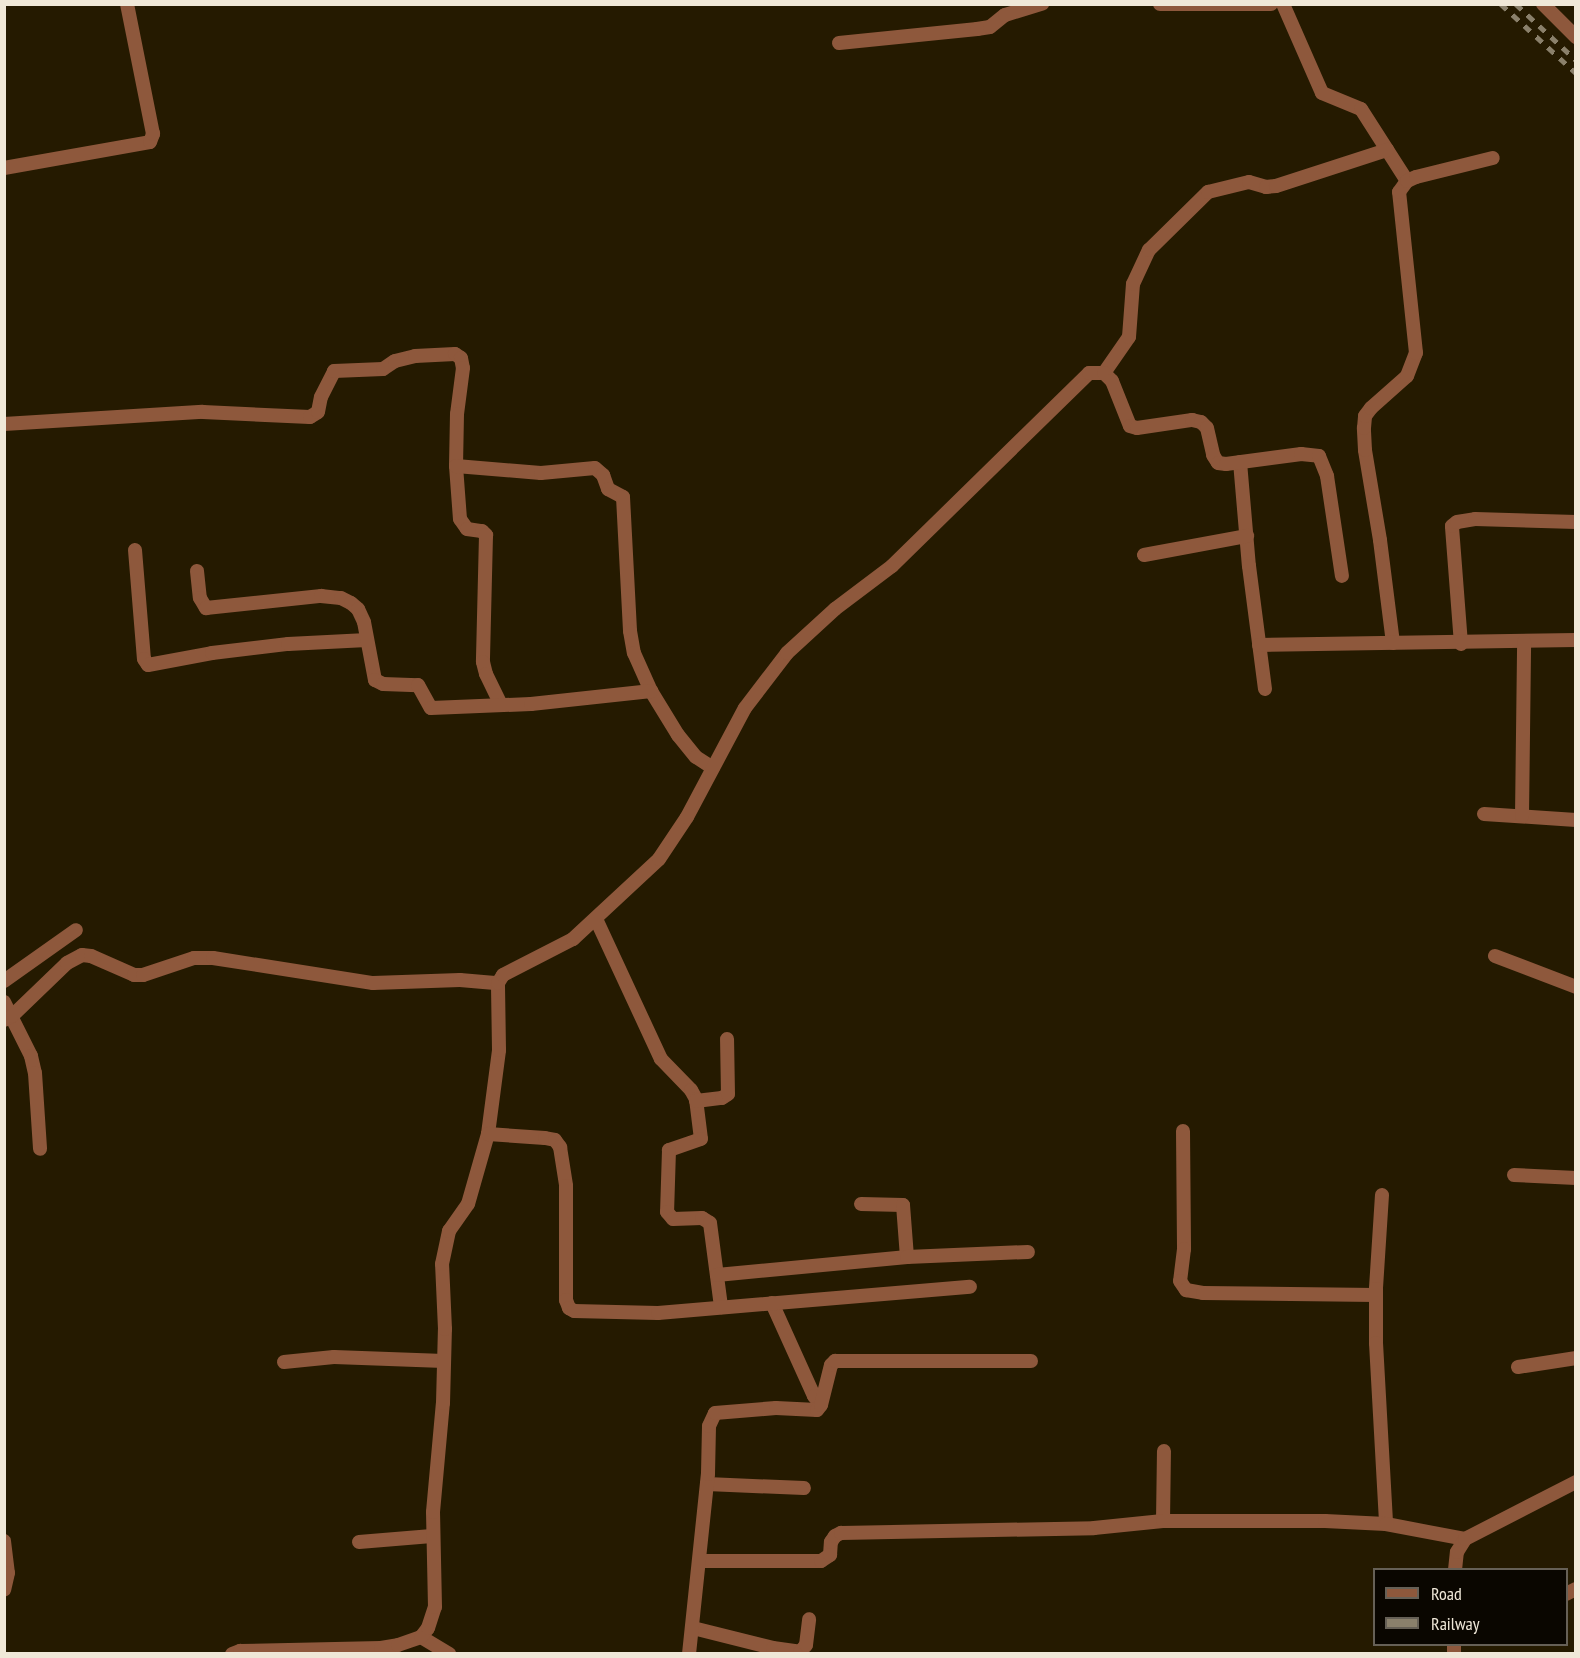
<!DOCTYPE html>
<style>
body{margin:0}
#map{position:relative;width:1580px;height:1658px;overflow:hidden;background:#251a00;font-family:"PT Sans Narrow",sans-serif}
div>[style]{position:absolute}
.minor>*{height:14px;margin:-7px;padding:0 7px;transform-origin:7px;border-radius:7px;background:#8e583c}
.rail>*{height:4.5px;margin-top:-2.25px;transform-origin:0;background:repeating-linear-gradient(90deg,#8a806b 0 8px,transparent 0 16px)}
span{translate:-50% -50%;white-space:nowrap;text-align:center;line-height:1.15;-webkit-text-stroke:4.5px #0a0600;paint-order:stroke}
.frame{position:absolute;inset:0;border:6px solid #f0e8d8;pointer-events:none}
.legend{position:absolute;left:1373px;top:1568px;width:195px;height:78px;box-sizing:border-box;background:#0a0600;border:2px solid #666056;margin:0;padding:8px 10px;list-style:none;font-size:18px;color:#f0e8d8}
.legend li{display:flex;align-items:center;gap:12px;height:30px}
.legend b{width:30px;border:2px solid #666056}
</style>
<div id="map">
<div class="minor">
<i style="left:1160px;top:4px;width:111px"></i>
<i style="left:1283px;top:4px;width:97px;rotate:66.3deg"></i>
<i style="left:1322px;top:93px;width:42px;rotate:22.3deg"></i>
<i style="left:1361px;top:109px;width:85px;rotate:57.4deg"></i>
<i style="left:1543px;top:4px;width:47px;rotate:45deg"></i>
<i style="left:839px;top:43px;width:139px;rotate:-5.8deg"></i>
<i style="left:977px;top:29px;width:13px;rotate:-9deg"></i>
<i style="left:990px;top:27px;width:19px;rotate:-39deg"></i>
<i style="left:1005px;top:15px;width:39px;rotate:-17deg"></i>
<i style="left:4px;top:168px;width:148px;rotate:-10.1deg"></i>
<i style="left:150px;top:142px;width:9px;rotate:-69deg"></i>
<i style="left:153px;top:134px;width:133px;rotate:-101.3deg"></i>
<i style="left:1104px;top:373px;width:44px;rotate:-55.2deg"></i>
<i style="left:1129px;top:337px;width:53px;rotate:-85.7deg"></i>
<i style="left:1133px;top:284px;width:38px;rotate:-65deg"></i>
<i style="left:1149px;top:250px;width:83px;rotate:-44.5deg"></i>
<i style="left:1208px;top:192px;width:42px;rotate:-13.7deg"></i>
<i style="left:1249px;top:182px;width:18px;rotate:16deg"></i>
<i style="left:1266px;top:187px;width:10px;rotate:-6deg"></i>
<i style="left:1276px;top:186px;width:117px;rotate:-18deg"></i>
<i style="left:4px;top:424px;width:199px;rotate:-3.5deg"></i>
<i style="left:203px;top:412px;width:107px;rotate:2.7deg"></i>
<i style="left:310px;top:417px;width:9px;rotate:-32deg"></i>
<i style="left:318px;top:412px;width:15px;rotate:-79deg"></i>
<i style="left:321px;top:397px;width:29px;rotate:-63deg"></i>
<i style="left:334px;top:371px;width:49px;rotate:-2.3deg"></i>
<i style="left:383px;top:369px;width:14px;rotate:-34deg"></i>
<i style="left:395px;top:361px;width:21px;rotate:-14deg"></i>
<i style="left:415px;top:356px;width:40px;rotate:-2.9deg"></i>
<i style="left:455px;top:354px;width:7px;rotate:34deg"></i>
<i style="left:461px;top:358px;width:10px;rotate:79deg"></i>
<i style="left:463px;top:368px;width:46px;rotate:97.4deg"></i>
<i style="left:457px;top:414px;width:52px;rotate:91.1deg"></i>
<i style="left:456px;top:466px;width:53px;rotate:85.7deg"></i>
<i style="left:460px;top:519px;width:12px;rotate:55deg"></i>
<i style="left:467px;top:529px;width:15px;rotate:8deg"></i>
<i style="left:482px;top:531px;width:6px;rotate:45deg"></i>
<i style="left:486px;top:535px;width:127px;rotate:91.4deg"></i>
<i style="left:483px;top:662px;width:12px;rotate:76deg"></i>
<i style="left:486px;top:674px;width:34px;rotate:64deg"></i>
<i style="left:1240px;top:462px;width:104px;rotate:85.1deg"></i>
<i style="left:1249px;top:566px;width:124px;rotate:82.6deg"></i>
<i style="left:456px;top:466px;width:85px;rotate:4.7deg"></i>
<i style="left:541px;top:473px;width:54px;rotate:-5.3deg"></i>
<i style="left:595px;top:468px;width:11px;rotate:41deg"></i>
<i style="left:603px;top:475px;width:15px;rotate:70deg"></i>
<i style="left:608px;top:489px;width:17px;rotate:28deg"></i>
<i style="left:623px;top:497px;width:134px;rotate:87deg"></i>
<i style="left:630px;top:631px;width:22px;rotate:80deg"></i>
<i style="left:634px;top:653px;width:42px;rotate:65.9deg"></i>
<i style="left:651px;top:691px;width:52px;rotate:58.5deg"></i>
<i style="left:678px;top:735px;width:28px;rotate:51deg"></i>
<i style="left:696px;top:757px;width:20px;rotate:33deg"></i>
<i style="left:135px;top:550px;width:109px;rotate:85.3deg"></i>
<i style="left:144px;top:659px;width:7px;rotate:56deg"></i>
<i style="left:148px;top:665px;width:65px;rotate:-10.6deg"></i>
<i style="left:212px;top:653px;width:77px;rotate:-6.8deg"></i>
<i style="left:288px;top:644px;width:79px;rotate:-2.9deg"></i>
<i style="left:1144px;top:555px;width:105px;rotate:-10.5deg"></i>
<i style="left:197px;top:571px;width:27px;rotate:84deg"></i>
<i style="left:200px;top:598px;width:12px;rotate:59deg"></i>
<i style="left:206px;top:608px;width:116px;rotate:-6deg"></i>
<i style="left:321px;top:596px;width:20px;rotate:6deg"></i>
<i style="left:341px;top:598px;width:11px;rotate:27deg"></i>
<i style="left:351px;top:603px;width:9px;rotate:41deg"></i>
<i style="left:358px;top:609px;width:14px;rotate:65deg"></i>
<i style="left:364px;top:622px;width:59px;rotate:79.3deg"></i>
<i style="left:375px;top:680px;width:9px;rotate:27deg"></i>
<i style="left:383px;top:684px;width:35px;rotate:2deg"></i>
<i style="left:418px;top:685px;width:26px;rotate:61deg"></i>
<i style="left:431px;top:708px;width:100px;rotate:-2.3deg"></i>
<i style="left:531px;top:704px;width:121px;rotate:-6.2deg"></i>
<i style="left:1393px;top:643px;width:104px;rotate:-97.2deg"></i>
<i style="left:1380px;top:540px;width:91px;rotate:-99.5deg"></i>
<i style="left:1365px;top:450px;width:22px;rotate:-93deg"></i>
<i style="left:1364px;top:428px;width:12px;rotate:-85deg"></i>
<i style="left:1365px;top:416px;width:10px;rotate:-53deg"></i>
<i style="left:1371px;top:408px;width:48px;rotate:-41.6deg"></i>
<i style="left:1407px;top:376px;width:25px;rotate:-69deg"></i>
<i style="left:1416px;top:353px;width:162px;rotate:-96deg"></i>
<i style="left:1399px;top:192px;width:14px;rotate:-54deg"></i>
<i style="left:1407px;top:181px;width:10px;rotate:-24deg"></i>
<i style="left:1416px;top:177px;width:79px;rotate:-13.9deg"></i>
<i style="left:1461px;top:644px;width:118px;rotate:-94.4deg"></i>
<i style="left:1452px;top:526px;width:6px;rotate:-39deg"></i>
<i style="left:1457px;top:522px;width:18px;rotate:-9deg"></i>
<i style="left:1475px;top:519px;width:101px;rotate:1.7deg"></i>
<i style="left:1259px;top:645px;width:317px;rotate:-0.9deg"></i>
<i style="left:1484px;top:814px;width:92px;rotate:3.7deg"></i>
<i style="left:1522px;top:816px;width:174px;rotate:-89.3deg"></i>
<i style="left:596px;top:919px;width:154px;rotate:65.1deg"></i>
<i style="left:661px;top:1059px;width:43px;rotate:45.9deg"></i>
<i style="left:691px;top:1090px;width:10px;rotate:61deg"></i>
<i style="left:696px;top:1099px;width:40px;rotate:82.9deg"></i>
<i style="left:701px;top:1139px;width:34px;rotate:161deg"></i>
<i style="left:669px;top:1150px;width:62px;rotate:91.8deg"></i>
<i style="left:667px;top:1212px;width:9px;rotate:49deg"></i>
<i style="left:673px;top:1219px;width:29px;rotate:-2deg"></i>
<i style="left:702px;top:1218px;width:9px;rotate:32deg"></i>
<i style="left:710px;top:1223px;width:85px;rotate:82.5deg"></i>
<i style="left:1495px;top:956px;width:87px;rotate:20.9deg"></i>
<i style="left:4px;top:981px;width:88px;rotate:-35.3deg"></i>
<i style="left:4px;top:1002px;width:60px;rotate:63.4deg"></i>
<i style="left:31px;top:1056px;width:17px;rotate:77deg"></i>
<i style="left:35px;top:1073px;width:76px;rotate:86.2deg"></i>
<i style="left:4px;top:1020px;width:9px;rotate:-27deg"></i>
<i style="left:12px;top:1016px;width:76px;rotate:-43.9deg"></i>
<i style="left:67px;top:963px;width:17px;rotate:-28deg"></i>
<i style="left:82px;top:955px;width:9px;rotate:6deg"></i>
<i style="left:91px;top:956px;width:47px;rotate:23.8deg"></i>
<i style="left:134px;top:975px;width:9px"></i>
<i style="left:143px;top:975px;width:54px;rotate:-18.4deg"></i>
<i style="left:194px;top:958px;width:19px"></i>
<i style="left:213px;top:958px;width:162px;rotate:8.9deg"></i>
<i style="left:373px;top:983px;width:87px;rotate:-2deg"></i>
<i style="left:460px;top:980px;width:38px;rotate:5deg"></i>
<i style="left:696px;top:1101px;width:26px;rotate:-7deg"></i>
<i style="left:722px;top:1098px;width:7px;rotate:-34deg"></i>
<i style="left:728px;top:1094px;width:55px;rotate:-91deg"></i>
<i style="left:1183px;top:1131px;width:118px;rotate:89.5deg"></i>
<i style="left:1184px;top:1249px;width:32px;rotate:97deg"></i>
<i style="left:1180px;top:1281px;width:11px;rotate:56deg"></i>
<i style="left:1186px;top:1290px;width:17px;rotate:10deg"></i>
<i style="left:1203px;top:1293px;width:173px;rotate:0.7deg"></i>
<i style="left:488px;top:1134px;width:85px;rotate:-82.5deg"></i>
<i style="left:499px;top:1050px;width:67px;rotate:-90.9deg"></i>
<i style="left:498px;top:983px;width:9px;rotate:-58deg"></i>
<i style="left:503px;top:975px;width:79px;rotate:-27.2deg"></i>
<i style="left:573px;top:939px;width:117px;rotate:-42.9deg"></i>
<i style="left:659px;top:859px;width:50px;rotate:-56.3deg"></i>
<i style="left:687px;top:817px;width:123px;rotate:-62deg"></i>
<i style="left:745px;top:708px;width:69px;rotate:-52.6deg"></i>
<i style="left:787px;top:653px;width:65px;rotate:-42.5deg"></i>
<i style="left:835px;top:609px;width:71px;rotate:-37deg"></i>
<i style="left:892px;top:566px;width:276px;rotate:-44.4deg"></i>
<i style="left:1089px;top:373px;width:15px"></i>
<i style="left:1104px;top:373px;width:11px;rotate:45deg"></i>
<i style="left:1112px;top:381px;width:48px;rotate:68.2deg"></i>
<i style="left:1130px;top:426px;width:7px;rotate:16deg"></i>
<i style="left:1137px;top:428px;width:56px;rotate:-8.3deg"></i>
<i style="left:1192px;top:420px;width:9px;rotate:13deg"></i>
<i style="left:1201px;top:422px;width:8px;rotate:45deg"></i>
<i style="left:1207px;top:428px;width:28px;rotate:77deg"></i>
<i style="left:1213px;top:455px;width:9px;rotate:58deg"></i>
<i style="left:1218px;top:463px;width:8px;rotate:7deg"></i>
<i style="left:1226px;top:464px;width:76px;rotate:-7.6deg"></i>
<i style="left:1301px;top:454px;width:18px;rotate:6deg"></i>
<i style="left:1319px;top:456px;width:22px;rotate:68deg"></i>
<i style="left:1327px;top:476px;width:101px;rotate:81.5deg"></i>
<i style="left:1514px;top:1175px;width:62px;rotate:2.8deg"></i>
<i style="left:1382px;top:1195px;width:94px;rotate:93.7deg"></i>
<i style="left:1376px;top:1289px;width:54px;rotate:90deg"></i>
<i style="left:1376px;top:1343px;width:181px;rotate:86.8deg"></i>
<i style="left:861px;top:1204px;width:42px;rotate:1.4deg"></i>
<i style="left:903px;top:1205px;width:52px;rotate:85.6deg"></i>
<i style="left:717px;top:1275px;width:191px;rotate:-5.4deg"></i>
<i style="left:907px;top:1257px;width:121px;rotate:-2.4deg"></i>
<i style="left:772px;top:1303px;width:102px;rotate:65.7deg"></i>
<i style="left:814px;top:1396px;width:11px;rotate:52deg"></i>
<i style="left:284px;top:1362px;width:50px;rotate:-5.7deg"></i>
<i style="left:334px;top:1357px;width:110px;rotate:2.1deg"></i>
<i style="left:1518px;top:1367px;width:59px;rotate:-8.8deg"></i>
<i style="left:707px;top:1484px;width:97px;rotate:2.4deg"></i>
<i style="left:1163px;top:1521px;width:70px;rotate:-89.2deg"></i>
<i style="left:4px;top:1541px;width:32px;rotate:83deg"></i>
<i style="left:8px;top:1573px;width:17px;rotate:103deg"></i>
<i style="left:359px;top:1542px;width:73px;rotate:-4.7deg"></i>
<i style="left:700px;top:1561px;width:121px"></i>
<i style="left:821px;top:1561px;width:11px;rotate:-34deg"></i>
<i style="left:830px;top:1555px;width:13px;rotate:-86deg"></i>
<i style="left:831px;top:1542px;width:7px;rotate:-56deg"></i>
<i style="left:835px;top:1536px;width:7px;rotate:-27deg"></i>
<i style="left:841px;top:1533px;width:253px;rotate:-1.1deg"></i>
<i style="left:1094px;top:1528px;width:69px;rotate:-5.8deg"></i>
<i style="left:1163px;top:1521px;width:162px"></i>
<i style="left:1325px;top:1521px;width:61px;rotate:2.8deg"></i>
<i style="left:1386px;top:1524px;width:80px;rotate:10.8deg"></i>
<i style="left:1455px;top:1570px;width:18px;rotate:-84deg"></i>
<i style="left:1457px;top:1552px;width:15px;rotate:-58deg"></i>
<i style="left:1465px;top:1539px;width:125px;rotate:-27.2deg"></i>
<i style="left:1566px;top:1594px;width:11px;rotate:-27deg"></i>
<i style="left:693px;top:1628px;width:82px;rotate:14deg"></i>
<i style="left:773px;top:1648px;width:27px;rotate:8deg"></i>
<i style="left:800px;top:1652px;width:9px;rotate:-49deg"></i>
<i style="left:806px;top:1645px;width:26px;rotate:-83deg"></i>
<i style="left:421px;top:1637px;width:33px;rotate:31deg"></i>
<i style="left:232px;top:1654px;width:9px;rotate:-21deg"></i>
<i style="left:240px;top:1651px;width:141px;rotate:-1.2deg"></i>
<i style="left:381px;top:1648px;width:17px;rotate:-10deg"></i>
<i style="left:398px;top:1645px;width:24px;rotate:-19deg"></i>
<i style="left:421px;top:1637px;width:11px;rotate:-52deg"></i>
<i style="left:428px;top:1628px;width:22px;rotate:-72deg"></i>
<i style="left:435px;top:1607px;width:95px;rotate:-91.2deg"></i>
<i style="left:433px;top:1512px;width:109px;rotate:-84.8deg"></i>
<i style="left:443px;top:1403px;width:74px;rotate:-88.5deg"></i>
<i style="left:445px;top:1329px;width:65px;rotate:-92.6deg"></i>
<i style="left:442px;top:1264px;width:34px;rotate:-78deg"></i>
<i style="left:449px;top:1231px;width:33px;rotate:-55deg"></i>
<i style="left:468px;top:1204px;width:73px;rotate:-74.1deg"></i>
<i style="left:488px;top:1134px;width:57px;rotate:4deg"></i>
<i style="left:545px;top:1138px;width:10px;rotate:11deg"></i>
<i style="left:555px;top:1140px;width:9px;rotate:54deg"></i>
<i style="left:560px;top:1147px;width:39px;rotate:81deg"></i>
<i style="left:566px;top:1186px;width:114px;rotate:90deg"></i>
<i style="left:566px;top:1300px;width:9px;rotate:69deg"></i>
<i style="left:569px;top:1308px;width:6px;rotate:31deg"></i>
<i style="left:574px;top:1311px;width:84px;rotate:1.4deg"></i>
<i style="left:658px;top:1313px;width:313px;rotate:-4.8deg"></i>
<i style="left:689px;top:1654px;width:181px;rotate:-84deg"></i>
<i style="left:708px;top:1474px;width:48px;rotate:-88.8deg"></i>
<i style="left:709px;top:1426px;width:14px;rotate:-65deg"></i>
<i style="left:715px;top:1413px;width:61px;rotate:-4.7deg"></i>
<i style="left:776px;top:1408px;width:41px;rotate:2.8deg"></i>
<i style="left:817px;top:1410px;width:6px;rotate:-51deg"></i>
<i style="left:821px;top:1405px;width:41px;rotate:-76deg"></i>
<i style="left:831px;top:1365px;width:6px;rotate:-45deg"></i>
<i style="left:835px;top:1361px;width:196px"></i>
<i style="left:1454px;top:1654px;width:10px;rotate:-90deg"></i>
</div>
<div class="rail">
<i style="left:1501px;top:4px;width:102px;rotate:42.6deg"></i>
<i style="left:1516px;top:4px;width:82px;rotate:43deg"></i>
</div>
<div class="frame"></div>
<ul class="legend">
<li><b style="height:8px;background:#8e583c"></b>Road</li>
<li><b style="height:8px;background:#8a806b"></b>Railway</li>
</ul>
</div>
